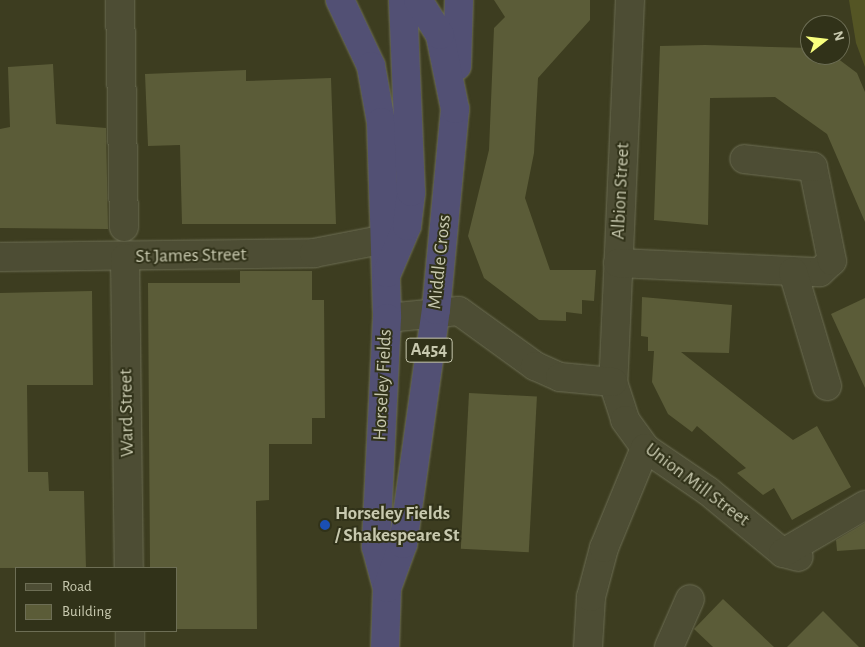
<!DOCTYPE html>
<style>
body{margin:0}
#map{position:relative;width:865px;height:647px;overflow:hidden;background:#3d3d20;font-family:"Alegreya Sans",sans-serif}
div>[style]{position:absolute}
.water>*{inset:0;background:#545524}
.building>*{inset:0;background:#5b5c38;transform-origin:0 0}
.roads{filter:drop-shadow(0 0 1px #6d6e54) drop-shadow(0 0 1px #6d6e54)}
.minor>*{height:28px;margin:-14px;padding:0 14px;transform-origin:14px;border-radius:14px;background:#4d4d34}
.highway>*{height:28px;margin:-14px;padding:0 14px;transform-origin:14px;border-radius:14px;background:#525074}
.dots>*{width:14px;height:14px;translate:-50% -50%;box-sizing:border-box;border:2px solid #313219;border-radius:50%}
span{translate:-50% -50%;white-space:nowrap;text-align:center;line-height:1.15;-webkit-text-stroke:4px #313219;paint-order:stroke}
.shield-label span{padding:1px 4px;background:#313219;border:1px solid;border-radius:4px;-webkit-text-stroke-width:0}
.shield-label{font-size:18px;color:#c8c9af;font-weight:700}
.street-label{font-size:19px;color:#c8c9af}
.poi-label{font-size:19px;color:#c8c9af;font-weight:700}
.left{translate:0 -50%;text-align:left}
.legend{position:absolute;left:15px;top:567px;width:162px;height:65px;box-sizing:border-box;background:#313219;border:1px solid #6d6e55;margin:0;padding:6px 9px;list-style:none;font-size:15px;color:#c8c9af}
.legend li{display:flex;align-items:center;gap:10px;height:25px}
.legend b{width:25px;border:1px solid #6d6e55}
.north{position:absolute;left:800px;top:15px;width:50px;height:50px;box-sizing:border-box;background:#313219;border:1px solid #6d6e55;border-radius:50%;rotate:74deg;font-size:14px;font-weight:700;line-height:20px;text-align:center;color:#c8c9af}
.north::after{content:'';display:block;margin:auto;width:18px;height:22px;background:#f8ff7e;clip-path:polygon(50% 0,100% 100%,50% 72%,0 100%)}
</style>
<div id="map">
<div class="water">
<i style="clip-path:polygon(849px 0,865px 0,865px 67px,856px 43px)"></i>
</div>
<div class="building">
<i style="clip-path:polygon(494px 0,590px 0,590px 20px,538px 78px,534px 153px,525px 198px,550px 270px,596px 270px,594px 301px,582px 300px,582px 314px,566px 312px,566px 321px,539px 320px,484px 278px,468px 236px,489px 150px,494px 28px,505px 17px)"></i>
<i style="clip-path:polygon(705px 45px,810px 48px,810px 55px,833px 55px,857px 73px,865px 92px,865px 222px,827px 134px,775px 97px,710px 98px,708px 225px,654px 220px,660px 46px)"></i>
<i style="clip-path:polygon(53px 64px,56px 124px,106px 128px,108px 229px,0 228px,0 129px,10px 127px,8px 67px)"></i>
<i style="clip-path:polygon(246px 70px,246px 81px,331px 78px,336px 224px,182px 224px,180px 145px,148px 146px,145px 74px)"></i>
<i style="clip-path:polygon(240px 271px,312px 271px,312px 300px,324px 300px,325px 418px,312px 418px,312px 444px,269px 444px,269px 500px,256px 501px,257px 629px,176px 629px,176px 568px,150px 568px,148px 283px,240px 283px)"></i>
<i style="clip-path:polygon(92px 291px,93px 385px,27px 385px,28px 472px,48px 472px,49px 491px,84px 491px,86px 568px,0 568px,0 293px)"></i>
<i style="clip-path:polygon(642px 297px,732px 305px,729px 353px,681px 352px,793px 440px,817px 426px,851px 487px,792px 520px,774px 488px,763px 495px,737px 473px,746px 468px,697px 426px,692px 432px,668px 414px,652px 382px,654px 351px,648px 351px,648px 337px,641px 336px)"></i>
<i style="clip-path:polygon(865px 298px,865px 388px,831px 314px)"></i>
<i style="left:469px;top:393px;width:68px;height:156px;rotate:3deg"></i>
<i style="clip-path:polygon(865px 523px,865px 549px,837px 551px,836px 540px)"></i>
<i style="clip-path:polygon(723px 599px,774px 647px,713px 647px,694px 629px)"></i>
<i style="clip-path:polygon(823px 611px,859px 647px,787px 647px)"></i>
</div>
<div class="roads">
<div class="minor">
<i style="left:120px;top:0;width:227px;rotate:89deg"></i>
<i style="left:630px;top:0;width:382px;rotate:92.5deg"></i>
<i style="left:613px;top:382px;width:40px;rotate:72deg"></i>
<i style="left:625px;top:420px;width:34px;rotate:54deg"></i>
<i style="left:645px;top:448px;width:76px;rotate:34.3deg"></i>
<i style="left:708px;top:491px;width:97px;rotate:39.6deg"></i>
<i style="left:783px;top:553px;width:16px;rotate:14deg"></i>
<i style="left:0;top:257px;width:314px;rotate:-0.7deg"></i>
<i style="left:314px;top:253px;width:68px;rotate:-11deg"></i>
<i style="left:125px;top:258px;width:310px;rotate:89.3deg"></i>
<i style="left:618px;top:263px;width:202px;rotate:2.6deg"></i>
<i style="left:820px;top:272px;width:16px;rotate:-43deg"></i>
<i style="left:832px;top:261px;width:96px;rotate:-101.4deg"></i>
<i style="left:813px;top:167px;width:69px;rotate:-173.4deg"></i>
<i style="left:793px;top:272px;width:119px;rotate:73.4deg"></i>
<i style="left:387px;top:318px;width:72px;rotate:-5.6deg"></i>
<i style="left:459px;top:311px;width:94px;rotate:35.9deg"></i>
<i style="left:535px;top:366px;width:27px;rotate:24deg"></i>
<i style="left:560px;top:377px;width:53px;rotate:5.4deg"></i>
<i style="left:783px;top:553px;width:95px;rotate:-30.3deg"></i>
<i style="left:130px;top:631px;width:16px;rotate:90deg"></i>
<i style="left:588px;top:647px;width:50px;rotate:-86.6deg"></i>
<i style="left:591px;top:597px;width:51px;rotate:-75.1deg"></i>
<i style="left:604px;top:548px;width:108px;rotate:-67.7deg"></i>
<i style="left:669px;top:647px;width:52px;rotate:-66.4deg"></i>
</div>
<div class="highway">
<i style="left:340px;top:0;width:73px;rotate:64.8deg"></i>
<i style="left:371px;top:66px;width:57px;rotate:79.9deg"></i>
<i style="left:381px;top:122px;width:196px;rotate:88.2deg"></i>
<i style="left:387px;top:318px;width:229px;rotate:92.8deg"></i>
<i style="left:376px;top:547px;width:42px;rotate:75deg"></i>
<i style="left:387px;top:588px;width:59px;rotate:91.9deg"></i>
<i style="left:457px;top:66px;width:66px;rotate:-88.3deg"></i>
<i style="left:387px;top:273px;width:51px;rotate:-66.9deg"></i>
<i style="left:407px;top:226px;width:34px;rotate:-83deg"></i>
<i style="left:411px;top:192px;width:192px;rotate:-92.4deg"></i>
<i style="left:387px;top:588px;width:47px;rotate:-70deg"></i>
<i style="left:403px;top:544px;width:236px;rotate:-82deg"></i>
<i style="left:436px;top:310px;width:202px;rotate:-84.6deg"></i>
<i style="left:455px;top:109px;width:76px;rotate:-101.5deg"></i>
<i style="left:440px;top:35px;width:41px;rotate:-122.2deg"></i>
</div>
</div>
<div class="dots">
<i style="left:325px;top:525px;background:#1a4fb4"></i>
</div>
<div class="shield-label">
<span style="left:429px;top:350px">A454</span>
</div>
<div class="street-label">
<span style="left:621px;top:191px;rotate:-87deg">Albion Street</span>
<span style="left:191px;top:256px;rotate:-1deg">St James Street</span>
<span style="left:440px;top:262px;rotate:-84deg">Middle Cross</span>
<span style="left:383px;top:385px;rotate:-87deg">Horseley Fields</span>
<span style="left:127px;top:413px;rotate:-91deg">Ward Street</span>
<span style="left:697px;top:485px;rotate:37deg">Union Mill Street</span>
</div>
<div class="poi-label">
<span class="left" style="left:335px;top:525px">Horseley Fields<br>/ Shakespeare St</span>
</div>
<ul class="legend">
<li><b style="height:6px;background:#4d4d34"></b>Road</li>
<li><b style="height:14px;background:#5b5c38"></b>Building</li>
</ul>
<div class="north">N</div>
</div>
